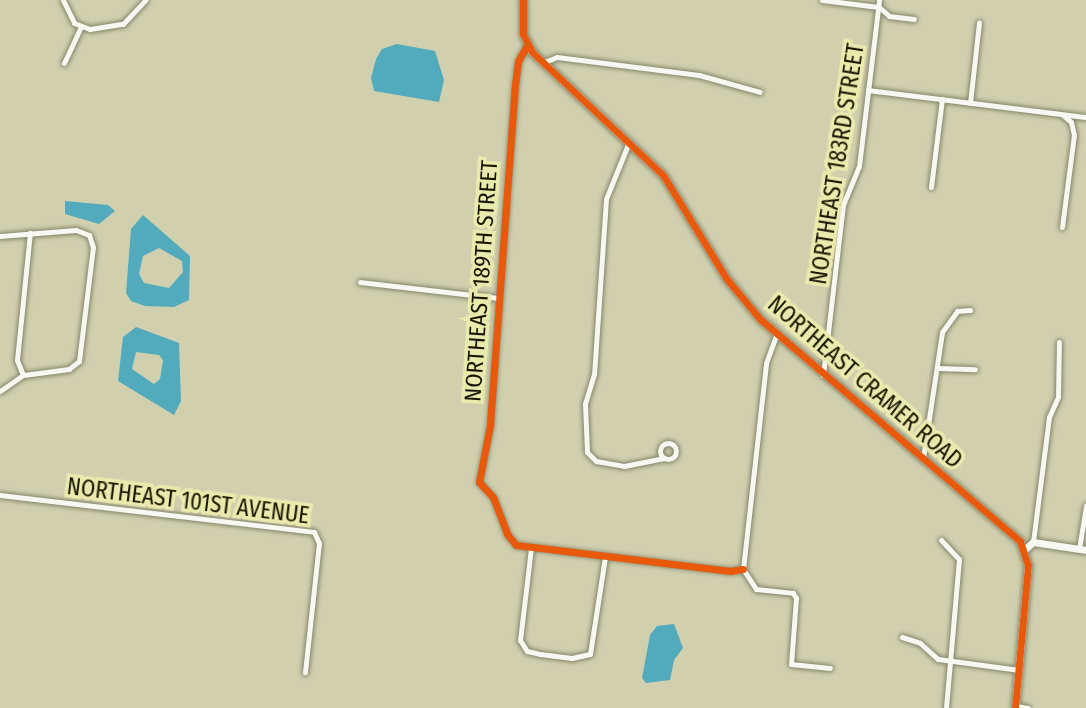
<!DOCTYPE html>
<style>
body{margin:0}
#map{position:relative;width:1086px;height:708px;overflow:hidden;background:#d0d0af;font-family:"Fira Sans Condensed",sans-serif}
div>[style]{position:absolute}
.water>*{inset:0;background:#52aabd}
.roads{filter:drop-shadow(0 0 2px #85856a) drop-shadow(0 0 2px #85856a)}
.minor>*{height:5px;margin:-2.5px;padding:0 2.5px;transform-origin:2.5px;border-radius:2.5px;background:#f8f8f3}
.minor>.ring{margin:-2.5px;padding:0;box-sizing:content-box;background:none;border:5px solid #f8f8f3;border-radius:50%}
.tertiary>*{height:7px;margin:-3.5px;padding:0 3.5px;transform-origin:3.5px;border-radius:3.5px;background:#f8f8f3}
.cycleway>*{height:7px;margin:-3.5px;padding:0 3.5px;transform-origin:3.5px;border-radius:3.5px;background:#e8590c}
span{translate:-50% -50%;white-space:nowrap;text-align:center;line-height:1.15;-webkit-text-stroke:7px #ebeaad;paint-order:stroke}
.street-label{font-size:23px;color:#161501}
</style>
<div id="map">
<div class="water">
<i style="clip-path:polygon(397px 44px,435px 51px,444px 80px,439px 102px,374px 91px,371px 78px,376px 59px,382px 49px)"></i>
<i style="clip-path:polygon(65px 201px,108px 205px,115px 211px,99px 224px,65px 214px)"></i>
<i style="clip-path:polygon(evenodd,143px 215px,190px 256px,189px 300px,174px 307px,145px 306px,131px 301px,126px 293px,131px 229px,143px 215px,159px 248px,182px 261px,183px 272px,169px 288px,144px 283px,139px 274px,143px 256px,159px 248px)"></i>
<i style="clip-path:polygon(evenodd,136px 327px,179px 343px,181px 401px,174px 415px,118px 381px,123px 337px,136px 327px,136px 352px,159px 355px,163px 360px,160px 379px,154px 384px,132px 369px,136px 352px)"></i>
<i style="clip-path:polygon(674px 624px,683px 648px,674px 660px,670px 680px,646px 683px,642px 678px,650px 635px,657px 626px)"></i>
</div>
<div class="roads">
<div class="minor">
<i style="left:63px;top:0;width:25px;rotate:64deg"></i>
<i style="left:74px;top:23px;width:17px;rotate:21deg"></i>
<i style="left:90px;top:29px;width:33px;rotate:-9deg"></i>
<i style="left:123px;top:24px;width:33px;rotate:-47deg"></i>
<i style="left:822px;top:0;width:57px;rotate:7deg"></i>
<i style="left:879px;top:7px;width:13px;rotate:42deg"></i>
<i style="left:889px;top:16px;width:25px;rotate:7deg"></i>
<i style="left:527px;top:45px;width:18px;rotate:119deg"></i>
<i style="left:518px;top:61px;width:23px;rotate:97deg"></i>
<i style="left:515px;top:84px;width:342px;rotate:94.2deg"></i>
<i style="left:490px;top:425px;width:58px;rotate:100.9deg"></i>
<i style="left:479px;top:482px;width:21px;rotate:47deg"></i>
<i style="left:493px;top:497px;width:40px;rotate:69deg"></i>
<i style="left:507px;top:534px;width:14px;rotate:51deg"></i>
<i style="left:516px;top:545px;width:216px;rotate:6.9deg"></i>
<i style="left:730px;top:571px;width:13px;rotate:-9deg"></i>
<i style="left:64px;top:63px;width:40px;rotate:-65deg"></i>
<i style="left:542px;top:63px;width:16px;rotate:-22deg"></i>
<i style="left:557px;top:57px;width:143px;rotate:7.2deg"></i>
<i style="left:699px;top:75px;width:63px;rotate:15.6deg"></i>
<i style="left:868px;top:90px;width:220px;rotate:7.1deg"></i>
<i style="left:970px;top:103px;width:81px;rotate:-83.6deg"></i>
<i style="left:629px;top:142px;width:61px;rotate:112deg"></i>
<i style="left:606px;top:199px;width:175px;rotate:93.9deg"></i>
<i style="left:594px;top:374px;width:31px;rotate:107deg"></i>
<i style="left:585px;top:404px;width:48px;rotate:87.6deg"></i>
<i style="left:587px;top:452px;width:13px;rotate:45deg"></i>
<i style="left:596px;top:461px;width:28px;rotate:10deg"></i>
<i style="left:624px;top:466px;width:41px;rotate:-11.3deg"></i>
<i style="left:931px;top:187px;width:89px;rotate:-82.9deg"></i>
<i style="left:1062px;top:227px;width:93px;rotate:-82.6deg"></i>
<i style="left:1074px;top:135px;width:13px;rotate:-103deg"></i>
<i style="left:1071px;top:122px;width:11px;rotate:-139deg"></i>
<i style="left:0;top:236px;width:76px;rotate:-4.5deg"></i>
<i style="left:76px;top:230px;width:14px;rotate:21deg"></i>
<i style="left:89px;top:235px;width:13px;rotate:72deg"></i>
<i style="left:93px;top:247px;width:115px;rotate:97deg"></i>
<i style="left:79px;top:361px;width:13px;rotate:141deg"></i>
<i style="left:69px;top:369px;width:46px;rotate:172.6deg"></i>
<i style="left:23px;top:375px;width:28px;rotate:145deg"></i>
<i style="left:360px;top:282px;width:139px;rotate:6.6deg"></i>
<i style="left:938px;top:368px;width:37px;rotate:2deg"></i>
<i style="left:23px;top:375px;width:16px;rotate:-112deg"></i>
<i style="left:17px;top:360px;width:128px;rotate:-84.2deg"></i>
<i style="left:823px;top:375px;width:171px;rotate:-83.3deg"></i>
<i style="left:843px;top:205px;width:42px;rotate:-67.7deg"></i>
<i style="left:859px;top:166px;width:167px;rotate:-83.1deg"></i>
<i class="ring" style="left:660px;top:443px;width:11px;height:11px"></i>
<i style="left:923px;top:458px;width:127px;rotate:-81.4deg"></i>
<i style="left:942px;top:332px;width:26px;rotate:-54deg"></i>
<i style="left:957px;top:311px;width:13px;rotate:-4deg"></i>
<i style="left:0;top:495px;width:316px;rotate:6.7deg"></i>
<i style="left:314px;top:532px;width:12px;rotate:66deg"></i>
<i style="left:319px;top:543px;width:130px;rotate:96.2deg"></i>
<i style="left:941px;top:540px;width:26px;rotate:47deg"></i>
<i style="left:959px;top:559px;width:150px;rotate:95deg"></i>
<i style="left:1033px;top:542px;width:126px;rotate:-82.7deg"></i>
<i style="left:1049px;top:417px;width:22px;rotate:-66deg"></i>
<i style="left:1058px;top:397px;width:55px;rotate:-89deg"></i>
<i style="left:531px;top:548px;width:93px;rotate:96.8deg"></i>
<i style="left:520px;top:640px;width:13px;rotate:58deg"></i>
<i style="left:527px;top:651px;width:13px;rotate:13deg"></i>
<i style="left:540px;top:654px;width:32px;rotate:7deg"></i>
<i style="left:572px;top:658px;width:18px;rotate:-13deg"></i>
<i style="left:590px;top:654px;width:98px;rotate:-81.2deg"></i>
<i style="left:1079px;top:549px;width:44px;rotate:-80.8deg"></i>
<i style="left:743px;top:569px;width:207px;rotate:-83.6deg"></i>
<i style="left:766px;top:363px;width:30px;rotate:-70deg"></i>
<i style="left:743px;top:569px;width:24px;rotate:57deg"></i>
<i style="left:756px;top:589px;width:37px;rotate:6deg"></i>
<i style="left:793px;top:593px;width:6px;rotate:59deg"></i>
<i style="left:796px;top:598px;width:66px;rotate:94.3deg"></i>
<i style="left:791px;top:664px;width:39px;rotate:6deg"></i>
<i style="left:902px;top:637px;width:19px;rotate:18deg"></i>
<i style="left:920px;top:643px;width:24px;rotate:42deg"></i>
<i style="left:938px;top:659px;width:82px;rotate:7.7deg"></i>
<i style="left:1016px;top:706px;width:12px;rotate:9deg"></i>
</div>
<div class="tertiary">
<i style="left:523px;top:0;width:34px;rotate:90deg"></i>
<i style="left:523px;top:34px;width:20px;rotate:63deg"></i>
<i style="left:532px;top:52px;width:180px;rotate:43.2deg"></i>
<i style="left:663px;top:175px;width:121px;rotate:58.5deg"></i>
<i style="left:726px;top:278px;width:53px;rotate:50.3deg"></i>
<i style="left:760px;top:319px;width:342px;rotate:40.5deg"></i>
<i style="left:1020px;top:541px;width:25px;rotate:72deg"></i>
<i style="left:1028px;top:565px;width:144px;rotate:95.2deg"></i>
<i style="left:1025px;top:549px;width:11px;rotate:-41deg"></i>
<i style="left:1033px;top:542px;width:54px;rotate:8.6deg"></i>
</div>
</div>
<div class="cycleway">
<i style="left:523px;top:0;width:34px;rotate:90deg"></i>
<i style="left:523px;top:34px;width:20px;rotate:63deg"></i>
<i style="left:532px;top:52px;width:180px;rotate:43.2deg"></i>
<i style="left:663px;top:175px;width:121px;rotate:58.5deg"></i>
<i style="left:726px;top:278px;width:53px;rotate:50.3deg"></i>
<i style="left:760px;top:319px;width:342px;rotate:40.5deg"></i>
<i style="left:1020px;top:541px;width:25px;rotate:72deg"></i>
<i style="left:1028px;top:565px;width:144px;rotate:95.2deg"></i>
<i style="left:527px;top:45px;width:18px;rotate:119deg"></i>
<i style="left:518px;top:61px;width:23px;rotate:97deg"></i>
<i style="left:515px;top:84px;width:342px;rotate:94.2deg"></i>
<i style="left:490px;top:425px;width:58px;rotate:100.9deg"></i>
<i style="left:479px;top:482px;width:21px;rotate:47deg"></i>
<i style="left:493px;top:497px;width:40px;rotate:69deg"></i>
<i style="left:507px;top:534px;width:14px;rotate:51deg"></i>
<i style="left:516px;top:545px;width:216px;rotate:6.9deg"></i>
<i style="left:730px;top:571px;width:13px;rotate:-9deg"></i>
</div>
<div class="street-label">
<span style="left:837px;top:164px;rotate:-81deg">NORTHEAST 183RD STREET</span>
<span style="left:481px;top:281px;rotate:-86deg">NORTHEAST 189TH STREET</span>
<span style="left:865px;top:382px;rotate:41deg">NORTHEAST CRAMER ROAD</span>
<span style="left:188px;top:501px;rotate:7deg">NORTHEAST 101ST AVENUE</span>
</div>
</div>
